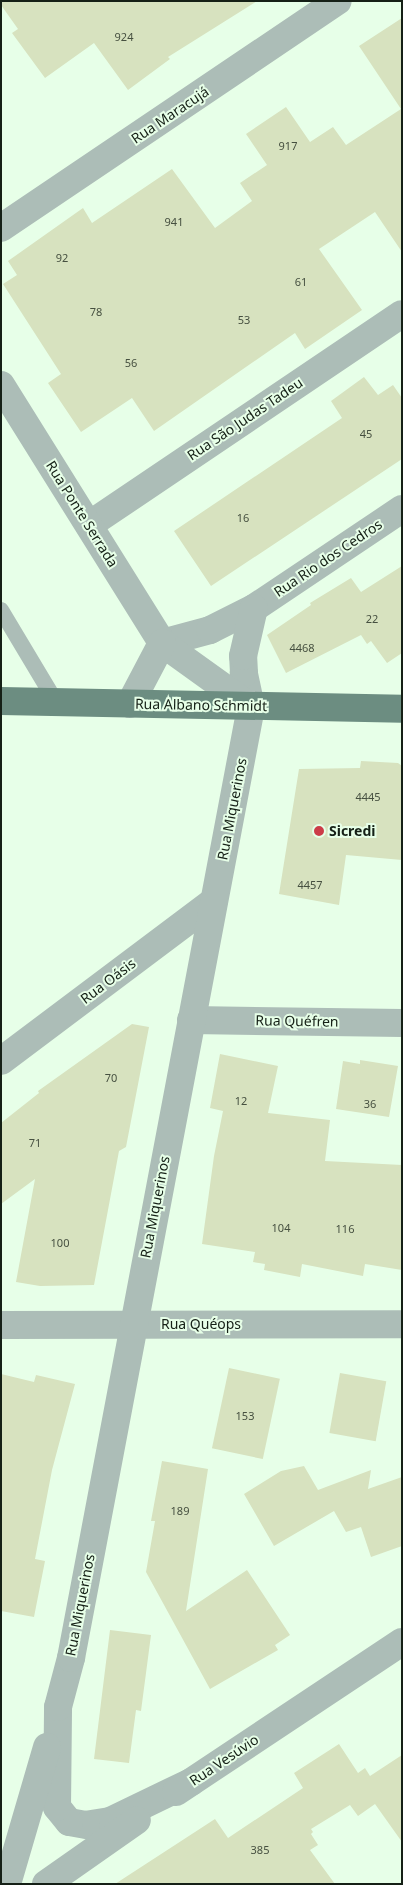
<!DOCTYPE html>
<meta charset="utf-8">
<style>
body{margin:0}
#map{position:relative;width:403px;height:1885px;overflow:hidden;background:#e7ffe8;font-family:"Noto Sans",sans-serif}
div>[style]{position:absolute}
.building>*{inset:0;background:#d7e2bf;transform-origin:0 0}
.service>*{height:16px;margin:-8px;padding:0 8px;transform-origin:8px;border-radius:8px;background:#acbdb7}
.minor>*{height:28px;margin:-14px;padding:0 14px;transform-origin:14px;border-radius:14px;background:#acbdb7}
.tertiary>*{height:28px;margin:-14px;padding:0 14px;transform-origin:14px;border-radius:14px;background:#acbdb7}
.primary>*{height:28px;margin:-14px;padding:0 14px;transform-origin:14px;border-radius:14px;background:#6c8d81}
.dots>*{width:14px;height:14px;translate:-50% -50%;box-sizing:border-box;border:2px solid #e7ffe8;border-radius:50%}
span{translate:-50% -50%;white-space:nowrap;text-align:center;line-height:1.15;-webkit-text-stroke:4px #e7ffe8;paint-order:stroke}
.number-label{font-size:11px;color:#465040}
.number-label span{-webkit-text-stroke-width:0}
.street-label{font-size:14px;color:#152016}
.poi-label{font-size:14px;color:#152016;font-weight:700}
.left{translate:0 -50%;text-align:left}
.frame{position:absolute;inset:0;border:2px solid #152016;pointer-events:none}
</style>
<div id="map">
<div class="building">
<i style="clip-path:polygon(1px 1px,257px 1px,168px 57px,170px 59px,128px 90px,94px 43px,45px 78px,12px 33px,18px 29px,1px 5px)"></i>
<i style="clip-path:polygon(402px 18px,402px 252px,375px 212px,319px 249px,362px 310px,305px 349px,295px 333px,154px 431px,132px 398px,81px 432px,48px 383px,61px 374px,3px 284px,17px 275px,8px 261px,83px 208px,92px 223px,172px 169px,215px 228px,252px 201px,240px 183px,267px 165px,246px 134px,286px 107px,310px 142px,333px 127px,346px 145px,401px 109px,359px 46px)"></i>
<i style="clip-path:polygon(364px 377px,378px 395px,393px 385px,402px 398px,402px 459px,211px 586px,174px 531px,342px 418px,331px 401px)"></i>
<i style="clip-path:polygon(402px 566px,402px 653px,387px 663px,371px 641px,367px 644px,361px 635px,286px 673px,267px 635px,311px 605px,310px 603px,351px 578px,361px 592px)"></i>
<i style="clip-path:polygon(361px 761px,398px 763px,402px 766px,402px 860px,346px 855px,339px 905px,279px 894px,299px 769px,360px 768px)"></i>
<i style="clip-path:polygon(132px 1024px,149px 1027px,126px 1147px,119px 1151px,94px 1285px,40px 1286px,16px 1282px,35px 1179px,1px 1204px,1px 1123px,39px 1093px,38px 1091px)"></i>
<i style="clip-path:polygon(220px 1054px,278px 1066px,268px 1113px,330px 1120px,325px 1161px,402px 1165px,402px 1270px,365px 1264px,363px 1276px,302px 1264px,300px 1277px,264px 1270px,265px 1264px,253px 1262px,255px 1252px,202px 1244px,214px 1156px,223px 1111px,210px 1108px)"></i>
<i style="clip-path:polygon(360px 1060px,398px 1066px,389px 1117px,336px 1109px,343px 1061px,360px 1064px)"></i>
<i style="left:229px;top:1368px;width:52px;height:82px;rotate:12deg"></i>
<i style="left:340px;top:1373px;width:47px;height:61px;rotate:10deg"></i>
<i style="clip-path:polygon(1px 1374px,34px 1382px,36px 1375px,75px 1384px,52px 1470px,35px 1559px,45px 1561px,34px 1617px,1px 1611px)"></i>
<i style="clip-path:polygon(162px 1461px,208px 1469px,186px 1611px,247px 1570px,290px 1635px,275px 1645px,278px 1650px,210px 1689px,146px 1572px,155px 1521px,151px 1521px)"></i>
<i style="clip-path:polygon(304px 1466px,318px 1490px,371px 1470px,368px 1489px,402px 1477px,402px 1546px,371px 1557px,361px 1527px,346px 1532px,334px 1511px,274px 1546px,244px 1494px,281px 1471px)"></i>
<i style="clip-path:polygon(110px 1630px,151px 1635px,141px 1711px,136px 1710px,129px 1763px,94px 1759px)"></i>
<i style="clip-path:polygon(339px 1744px,358px 1773px,365px 1768px,370px 1776px,402px 1755px,402px 1842px,375px 1804px,358px 1816px,350px 1805px,311px 1829px,313px 1832px,311px 1834px,318px 1845px,310px 1850px,335px 1884px,115px 1884px,215px 1819px,228px 1838px,303px 1788px,294px 1773px)"></i>
</div>
<div class="service">
<i style="left:1px;top:610px;width:107px;rotate:59.1deg"></i>
</div>
<div class="minor">
<i style="left:1px;top:228px;width:406px;rotate:-34deg"></i>
<i style="left:89px;top:525px;width:377px;rotate:-34deg"></i>
<i style="left:162px;top:643px;width:50px;rotate:-15.2deg"></i>
<i style="left:210px;top:630px;width:49px;rotate:-26.6deg"></i>
<i style="left:254px;top:608px;width:178px;rotate:-33.8deg"></i>
<i style="left:191px;top:1020px;width:211px;rotate:0.8deg"></i>
<i style="left:1px;top:1061px;width:266px;rotate:-36.9deg"></i>
<i style="left:1px;top:1325px;width:401px;rotate:-0.1deg"></i>
<i style="left:191px;top:1782px;width:90px;rotate:154.3deg"></i>
<i style="left:110px;top:1821px;width:24px;rotate:171deg"></i>
<i style="left:86px;top:1825px;width:17px;rotate:-170deg"></i>
<i style="left:69px;top:1822px;width:19px;rotate:-129deg"></i>
<i style="left:57px;top:1807px;width:100px;rotate:-89.4deg"></i>
<i style="left:58px;top:1707px;width:51px;rotate:-75.1deg"></i>
<i style="left:71px;top:1658px;width:968px;rotate:-79.28deg"></i>
<i style="left:251px;top:707px;width:35px;rotate:-102deg"></i>
<i style="left:244px;top:673px;width:17px;rotate:-93deg"></i>
<i style="left:243px;top:656px;width:49px;rotate:-77.1deg"></i>
<i style="left:176px;top:1792px;width:271px;rotate:-33.6deg"></i>
<i style="left:7px;top:1884px;width:143px;rotate:-73.7deg"></i>
<i style="left:46px;top:1884px;width:111px;rotate:-35.1deg"></i>
</div>
<div class="tertiary">
<i style="left:1px;top:385px;width:304px;rotate:58deg"></i>
<i style="left:162px;top:643px;width:110px;rotate:35.7deg"></i>
<i style="left:130px;top:704px;width:69px;rotate:-62.3deg"></i>
</div>
<div class="primary">
<i style="left:1px;top:701px;width:401px;rotate:1.1deg"></i>
</div>
<div class="dots">
<i style="left:319px;top:831px;background:#cc3c48"></i>
</div>
<div class="number-label">
<span style="left:124px;top:37px">924</span>
<span style="left:288px;top:146px">917</span>
<span style="left:174px;top:222px">941</span>
<span style="left:62px;top:258px">92</span>
<span style="left:301px;top:282px">61</span>
<span style="left:96px;top:312px">78</span>
<span style="left:244px;top:320px">53</span>
<span style="left:131px;top:363px">56</span>
<span style="left:366px;top:434px">45</span>
<span style="left:243px;top:518px">16</span>
<span style="left:372px;top:619px">22</span>
<span style="left:302px;top:648px">4468</span>
<span style="left:368px;top:797px">4445</span>
<span style="left:310px;top:885px">4457</span>
<span style="left:111px;top:1078px">70</span>
<span style="left:241px;top:1101px">12</span>
<span style="left:370px;top:1104px">36</span>
<span style="left:35px;top:1143px">71</span>
<span style="left:281px;top:1228px">104</span>
<span style="left:345px;top:1229px">116</span>
<span style="left:60px;top:1243px">100</span>
<span style="left:245px;top:1416px">153</span>
<span style="left:180px;top:1511px">189</span>
<span style="left:260px;top:1850px">385</span>
</div>
<div class="street-label">
<span style="left:170px;top:115px;rotate:-34deg">Rua Maracujá</span>
<span style="left:245px;top:419px;rotate:-34deg">Rua São Judas Tadeu</span>
<span style="left:82px;top:514px;rotate:58deg">Rua Ponte Serrada</span>
<span style="left:328px;top:558px;rotate:-34deg">Rua Rio dos Cedros</span>
<span style="left:201px;top:705px;rotate:1deg">Rua Albano Schmidt</span>
<span style="left:232px;top:809px;rotate:-79deg">Rua Miquerinos</span>
<span style="left:108px;top:981px;rotate:-37deg">Rua Oásis</span>
<span style="left:297px;top:1021px;rotate:1deg">Rua Quéfren</span>
<span style="left:155px;top:1207px;rotate:-79deg">Rua Miquerinos</span>
<span style="left:201px;top:1324px">Rua Quéops</span>
<span style="left:80px;top:1605px;rotate:-79deg">Rua Miquerinos</span>
<span style="left:224px;top:1760px;rotate:-34deg">Rua Vesúvio</span>
</div>
<div class="poi-label">
<span class="left" style="left:329px;top:831px">Sicredi</span>
</div>
<div class="frame"></div>
</div>
